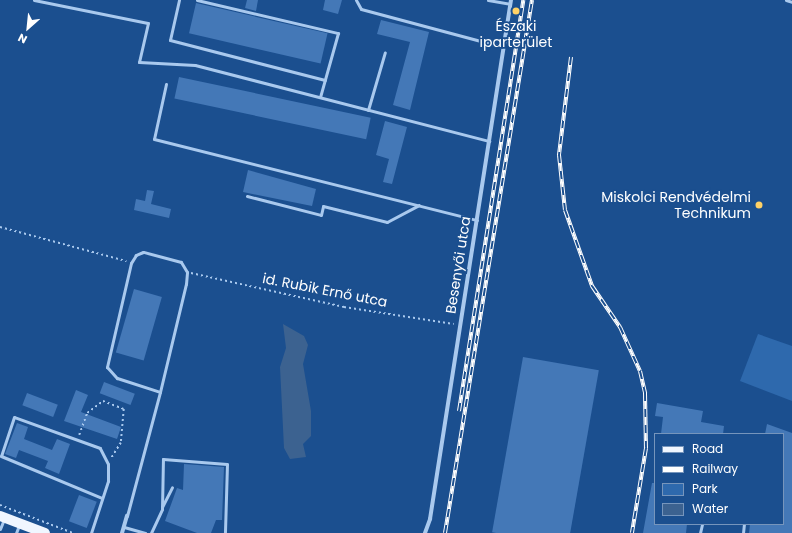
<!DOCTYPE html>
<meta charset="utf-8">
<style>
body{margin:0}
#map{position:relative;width:792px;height:533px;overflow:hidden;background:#1b4f8f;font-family:Poppins,sans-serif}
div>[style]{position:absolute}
.green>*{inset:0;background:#2e69ad}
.water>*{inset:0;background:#3c6290}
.building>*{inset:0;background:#4478b7;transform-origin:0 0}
.path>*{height:1.5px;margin-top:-0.75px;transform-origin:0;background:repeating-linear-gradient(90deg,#a9c9ee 0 2px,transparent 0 5px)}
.lane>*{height:3px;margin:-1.5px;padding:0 1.5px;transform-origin:1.5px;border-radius:1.5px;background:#a9c9ee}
.street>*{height:4px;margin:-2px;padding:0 2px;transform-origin:2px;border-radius:2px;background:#a9c9ee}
.primary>*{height:10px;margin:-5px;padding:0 5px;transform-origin:5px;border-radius:5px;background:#f0f6ff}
.rail>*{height:4px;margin-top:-2px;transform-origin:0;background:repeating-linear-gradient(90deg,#1b4f8f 0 8px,#fff 0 16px);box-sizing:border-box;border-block:1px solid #fff}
.dots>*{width:11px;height:11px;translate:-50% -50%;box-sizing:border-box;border:2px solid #1b4f8f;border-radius:50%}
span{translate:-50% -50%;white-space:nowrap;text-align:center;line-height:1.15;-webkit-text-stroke:3.5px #1b4f8f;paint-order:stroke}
.poi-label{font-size:14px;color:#fff}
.right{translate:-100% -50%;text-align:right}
.street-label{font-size:14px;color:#fff}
.legend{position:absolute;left:654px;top:433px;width:130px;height:92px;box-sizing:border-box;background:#1b4f8f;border:1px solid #7695bc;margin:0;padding:5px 7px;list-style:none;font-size:12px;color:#fff}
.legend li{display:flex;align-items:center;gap:8px;height:20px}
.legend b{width:20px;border:1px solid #7695bc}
.north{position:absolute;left:8px;top:8px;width:40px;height:40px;-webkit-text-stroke:3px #1b4f8f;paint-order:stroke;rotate:207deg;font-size:11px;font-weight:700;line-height:16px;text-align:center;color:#fff}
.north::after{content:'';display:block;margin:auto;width:14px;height:18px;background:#fff;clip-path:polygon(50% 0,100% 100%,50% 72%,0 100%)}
</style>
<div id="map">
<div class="green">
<i style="clip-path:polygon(758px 334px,792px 346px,792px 401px,740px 381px)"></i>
</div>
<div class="water">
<i style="clip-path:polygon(283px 324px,304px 336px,308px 345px,303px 364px,311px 411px,311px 436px,303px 444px,306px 457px,290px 459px,284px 448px,280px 367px,286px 348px)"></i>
</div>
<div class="building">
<i style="clip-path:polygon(247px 0,258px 0,256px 11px,245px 8px)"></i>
<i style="clip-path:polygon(325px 0,342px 0,338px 14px,323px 10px)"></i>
<i style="left:196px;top:3px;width:135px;height:31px;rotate:13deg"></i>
<i style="clip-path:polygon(381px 20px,429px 32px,410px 110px,393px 105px,410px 42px,377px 34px)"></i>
<i style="left:179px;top:77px;width:196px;height:22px;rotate:12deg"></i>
<i style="clip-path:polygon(385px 121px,407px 127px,392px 184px,383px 182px,389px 159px,376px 155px)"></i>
<i style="clip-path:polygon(248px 170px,316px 189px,312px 206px,243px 192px)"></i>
<i style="clip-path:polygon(147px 190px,154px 191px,151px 204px,171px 209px,169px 218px,134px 210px,136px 199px,145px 201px)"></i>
<i style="left:134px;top:289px;width:29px;height:66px;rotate:16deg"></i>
<i style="left:523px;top:357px;width:77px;height:178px;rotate:10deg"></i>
<i style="left:104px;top:382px;width:33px;height:12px;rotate:21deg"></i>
<i style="clip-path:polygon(76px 390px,88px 395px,81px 412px,121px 427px,117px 439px,64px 421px)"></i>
<i style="left:27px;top:393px;width:33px;height:13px;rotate:21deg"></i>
<i style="clip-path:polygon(657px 403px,703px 411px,701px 422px,724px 426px,723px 434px,661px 434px,663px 417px,655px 416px)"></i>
<i style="clip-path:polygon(17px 423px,28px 427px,24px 439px,52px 450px,57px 439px,70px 444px,59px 474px,45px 468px,48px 461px,19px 450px,16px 458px,5px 454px)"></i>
<i style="clip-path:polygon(767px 424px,792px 433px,792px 533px,749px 533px,750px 524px,783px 524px,783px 434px,765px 434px)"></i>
<i style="clip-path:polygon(184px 464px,224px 467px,222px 520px,216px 520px,211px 533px,197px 533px,165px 521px,177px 488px,183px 490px)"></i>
<i style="clip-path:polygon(652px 483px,655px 483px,655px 524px,687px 524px,686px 533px,643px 533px)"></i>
<i style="left:79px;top:495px;width:19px;height:28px;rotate:21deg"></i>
</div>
<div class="path">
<i style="left:0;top:227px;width:131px;rotate:15.1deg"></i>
<i style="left:191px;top:273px;width:157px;rotate:12.5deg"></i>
<i style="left:344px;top:307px;width:111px;rotate:8.8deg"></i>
<i style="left:79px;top:435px;width:23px;rotate:-70deg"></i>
<i style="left:87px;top:413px;width:20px;rotate:-37deg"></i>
<i style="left:103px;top:401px;width:22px;rotate:21deg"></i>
<i style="left:124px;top:409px;width:34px;rotate:95deg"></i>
<i style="left:121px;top:443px;width:19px;rotate:122deg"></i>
<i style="left:0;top:505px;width:78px;rotate:21deg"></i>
</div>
<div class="lane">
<i style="left:34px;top:0;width:116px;rotate:11.4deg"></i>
<i style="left:148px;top:23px;width:40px;rotate:103deg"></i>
<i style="left:139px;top:62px;width:56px;rotate:3.1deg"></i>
<i style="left:195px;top:65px;width:304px;rotate:14.5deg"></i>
<i style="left:179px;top:0;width:41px;rotate:102.7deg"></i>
<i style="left:170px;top:40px;width:160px;rotate:14.5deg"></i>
<i style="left:197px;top:0;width:145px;rotate:13.2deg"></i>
<i style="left:338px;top:33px;width:66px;rotate:105.7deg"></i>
<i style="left:356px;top:0;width:10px;rotate:61deg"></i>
<i style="left:361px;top:9px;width:147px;rotate:15deg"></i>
<i style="left:488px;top:0;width:22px;rotate:10deg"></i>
<i style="left:786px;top:0;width:6px;rotate:18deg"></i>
<i style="left:166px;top:84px;width:56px;rotate:102.3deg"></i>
<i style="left:154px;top:139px;width:333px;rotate:14.1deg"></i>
<i style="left:368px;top:110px;width:60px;rotate:-73.7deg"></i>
<i style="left:247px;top:196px;width:76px;rotate:14.4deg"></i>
<i style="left:321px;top:215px;width:9px;rotate:-77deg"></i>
<i style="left:323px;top:206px;width:66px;rotate:14deg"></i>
<i style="left:387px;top:222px;width:36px;rotate:-28deg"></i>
<i style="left:162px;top:507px;width:22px;rotate:-63deg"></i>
<i style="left:127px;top:516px;width:128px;rotate:-75.1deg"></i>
<i style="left:160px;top:392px;width:111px;rotate:-76.5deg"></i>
<i style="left:186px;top:284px;width:12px;rotate:-85deg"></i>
<i style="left:187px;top:272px;width:12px;rotate:-121deg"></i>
<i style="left:181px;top:262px;width:39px;rotate:-165deg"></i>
<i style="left:143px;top:252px;width:8px;rotate:157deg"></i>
<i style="left:136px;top:255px;width:9px;rotate:122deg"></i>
<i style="left:131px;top:263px;width:107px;rotate:103deg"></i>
<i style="left:107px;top:367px;width:15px;rotate:48deg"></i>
<i style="left:117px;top:378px;width:45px;rotate:18deg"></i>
<i style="left:124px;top:527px;width:22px;rotate:16deg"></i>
<i style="left:0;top:529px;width:11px;rotate:-68deg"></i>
<i style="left:16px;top:533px;width:9px;rotate:-69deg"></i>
<i style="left:91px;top:533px;width:55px;rotate:-71.9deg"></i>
<i style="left:108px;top:481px;width:17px;rotate:-90deg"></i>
<i style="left:108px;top:464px;width:18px;rotate:-117deg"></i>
<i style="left:100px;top:448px;width:91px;rotate:-160.2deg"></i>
<i style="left:14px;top:417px;width:41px;rotate:108.4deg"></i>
<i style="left:1px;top:456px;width:109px;rotate:22.6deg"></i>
<i style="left:151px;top:533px;width:26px;rotate:-65deg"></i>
<i style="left:162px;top:509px;width:50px;rotate:-88.9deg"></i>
<i style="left:163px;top:459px;width:64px;rotate:4.5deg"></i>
<i style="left:227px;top:464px;width:69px;rotate:91.7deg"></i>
<i style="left:700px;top:533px;width:9px;rotate:-77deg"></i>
<i style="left:743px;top:533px;width:9px;rotate:-84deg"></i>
</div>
<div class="street">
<i style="left:122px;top:533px;width:18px;rotate:-74deg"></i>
<i style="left:425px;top:533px;width:15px;rotate:-70deg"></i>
<i style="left:430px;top:519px;width:525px;rotate:-81.13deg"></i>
</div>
<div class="primary">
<i style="left:0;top:516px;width:48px;rotate:20.7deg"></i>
</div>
<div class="rail">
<i style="left:571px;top:57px;width:99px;rotate:97deg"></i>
<i style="left:559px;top:155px;width:55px;rotate:83.8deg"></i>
<i style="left:565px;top:210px;width:81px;rotate:70.4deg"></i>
<i style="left:592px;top:286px;width:50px;rotate:55.7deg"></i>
<i style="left:620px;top:327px;width:48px;rotate:65.6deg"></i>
<i style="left:640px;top:371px;width:23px;rotate:77deg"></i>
<i style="left:645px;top:393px;width:55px;rotate:89deg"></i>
<i style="left:646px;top:448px;width:86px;rotate:99.4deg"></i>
<i style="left:459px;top:411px;width:416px;rotate:-81.1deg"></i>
<i style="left:445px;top:533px;width:540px;rotate:-80.73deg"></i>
</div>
<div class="dots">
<i style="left:516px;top:11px;background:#ffd166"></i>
<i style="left:759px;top:205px;background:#ffd166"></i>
</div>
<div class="poi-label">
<span style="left:516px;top:34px">Északi<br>iparterület</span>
<span class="right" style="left:751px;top:205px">Miskolci Rendvédelmi<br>Technikum</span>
</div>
<div class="street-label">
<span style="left:458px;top:265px;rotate:-81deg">Besenyői utca</span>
<span style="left:325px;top:290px;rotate:11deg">id. Rubik Ernő utca</span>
</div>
<ul class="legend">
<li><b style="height:5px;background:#f0f6ff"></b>Road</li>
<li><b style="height:5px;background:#fff"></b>Railway</li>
<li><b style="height:11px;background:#2e69ad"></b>Park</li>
<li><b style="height:11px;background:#3c6290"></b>Water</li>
</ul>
<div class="north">N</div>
</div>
